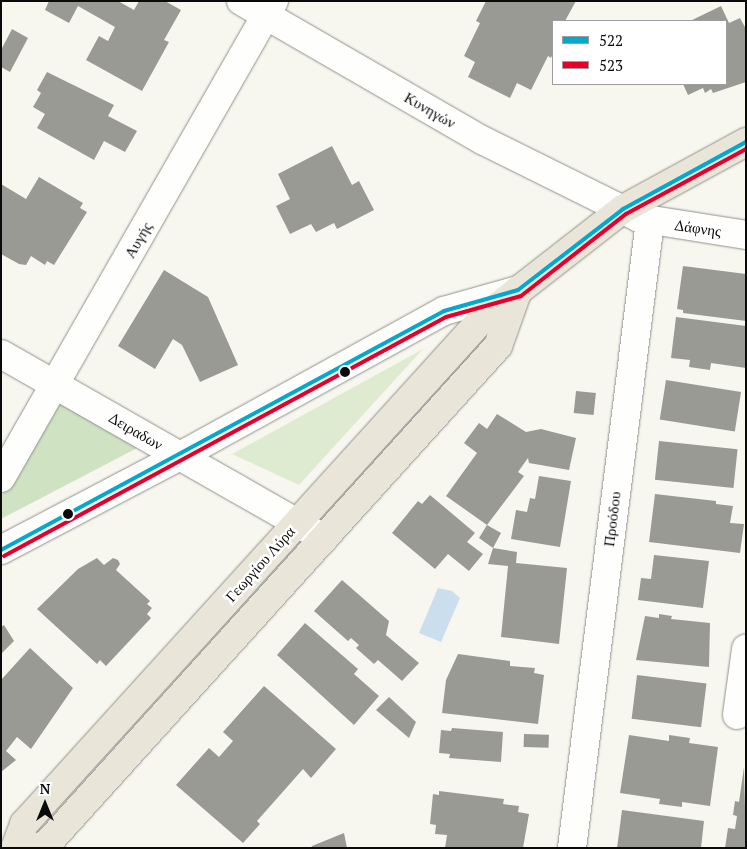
<!DOCTYPE html>
<meta charset="utf-8">
<style>
body{margin:0}
#map{position:relative;width:747px;height:849px;overflow:hidden;background:#f8f7ef;font-family:"PT Serif",serif}
div>[style]{position:absolute}
.green>*{inset:0;background:#dfebd1}
.forest>*{inset:0;background:#cfe2c1}
.water>*{inset:0;background:#cadeee}
.building>*{inset:0;background:#9a9a95;transform-origin:0 0}
.roads{filter:drop-shadow(0 0 1px #91918d) drop-shadow(0 0 1px #91918d)}
.minor>*{height:28px;margin:-14px;padding:0 14px;transform-origin:14px;border-radius:14px;background:#fefefd}
.major>*{height:28px;margin:-14px;padding:0 14px;transform-origin:14px;border-radius:14px;background:#e9e6d9}
.bus-1>*{height:4px;margin:-2px;padding:0 2px;transform-origin:2px;border-radius:2px;background:#00a9ce}
.bus-2>*{height:4px;margin:-2px;padding:0 2px;transform-origin:2px;border-radius:2px;background:#e4002b}
.dots>*{width:14px;height:14px;translate:-50% -50%;box-sizing:border-box;border:2px solid #fff;border-radius:50%}
span{translate:-50% -50%;white-space:nowrap;text-align:center;line-height:1.15;-webkit-text-stroke:5px #fff;paint-order:stroke}
.street-label{font-size:15px;color:#0a0a0a}
.frame{position:absolute;inset:0;border:2px solid #0a0a0a;pointer-events:none}
.legend{position:absolute;left:552px;top:20px;width:175px;height:65px;box-sizing:border-box;background:#fff;border:1px solid #9d9d9d;margin:0;padding:6px 9px;list-style:none;font-size:15px;color:#0a0a0a}
.legend li{display:flex;align-items:center;gap:10px;height:25px}
.legend b{width:25px;border:1px solid #9d9d9d}
.north{position:absolute;left:20px;top:779px;width:50px;height:50px;-webkit-text-stroke:4px #fff;paint-order:stroke;rotate:0deg;font-size:14px;font-weight:700;line-height:20px;text-align:center;color:#0a0a0a}
.north::after{content:'';display:block;margin:auto;width:18px;height:22px;background:#0a0a0a;clip-path:polygon(50% 0,100% 100%,50% 72%,0 100%)}
</style>
<div id="map">
<div class="green">
<i style="clip-path:polygon(423px 349px,299px 485px,232px 454px)"></i>
</div>
<div class="forest">
<i style="clip-path:polygon(56px 390px,141px 446px,1px 519px,1px 497px)"></i>
</div>
<div class="water">
<i style="clip-path:polygon(438px 588px,452px 591px,460px 598px,441px 642px,419px 633px)"></i>
</div>
<div class="building">
<i style="clip-path:polygon(49px 1px,118px 1px,134px 10px,139px 1px,165px 1px,181px 10px,164px 40px,169px 42px,142px 91px,86px 60px,99px 36px,108px 41px,115px 27px,78px 6px,69px 23px,45px 10px)"></i>
<i style="clip-path:polygon(486px 1px,576px 1px,565px 21px,553px 21px,553px 53px,551px 58px,548px 56px,531px 90px,517px 83px,510px 98px,468px 77px,475px 62px,464px 56px,480px 23px,476px 21px)"></i>
<i style="clip-path:polygon(721px 6px,729px 23px,740px 18px,746px 29px,746px 82px,713px 93px,711px 89px,705px 93px,703px 88px,688px 95px,683px 84px,726px 84px,726px 21px,690px 21px)"></i>
<i style="clip-path:polygon(12px 29px,28px 38px,10px 72px,1px 67px,1px 50px)"></i>
<i style="clip-path:polygon(47px 72px,114px 105px,108px 116px,137px 131px,125px 152px,104px 141px,94px 160px,37px 128px,45px 114px,33px 107px,41px 93px,37px 90px)"></i>
<i style="clip-path:polygon(332px 146px,352px 185px,359px 181px,374px 210px,337px 229px,334px 223px,316px 232px,311px 224px,290px 234px,276px 206px,290px 199px,278px 174px)"></i>
<i style="clip-path:polygon(39px 177px,83px 203px,80px 208px,87px 212px,54px 265px,47px 261px,45px 265px,31px 256px,26px 265px,19px 264px,1px 254px,1px 184px,26px 199px)"></i>
<i style="clip-path:polygon(683px 266px,746px 274px,746px 321px,683px 313px,683px 310px,677px 309px)"></i>
<i style="clip-path:polygon(164px 270px,208px 297px,238px 365px,200px 382px,182px 345px,173px 339px,155px 369px,118px 346px)"></i>
<i style="clip-path:polygon(676px 317px,746px 326px,746px 368px,711px 363px,710px 370px,689px 367px,690px 360px,671px 358px)"></i>
<i style="left:666px;top:380px;width:76px;height:40px;rotate:9deg"></i>
<i style="left:576px;top:391px;width:20px;height:22px;rotate:6deg"></i>
<i style="clip-path:polygon(497px 414px,526px 432px,541px 429px,576px 438px,569px 470px,529px 463px,528px 458px,518px 472px,524px 476px,487px 525px,446px 496px,477px 453px,464px 443px,479px 423px,487px 429px)"></i>
<i style="left:659px;top:441px;width:79px;height:39px;rotate:6deg"></i>
<i style="clip-path:polygon(539px 476px,571px 481px,560px 547px,511px 539px,516px 510px,527px 512px,530px 498px,535px 499px)"></i>
<i style="clip-path:polygon(655px 494px,716px 501px,716px 504px,733px 506px,730px 523px,744px 524px,740px 553px,649px 542px)"></i>
<i style="clip-path:polygon(430px 495px,475px 533px,467px 542px,483px 554px,469px 571px,448px 554px,435px 569px,392px 533px,418px 501px,422px 504px)"></i>
<i style="clip-path:polygon(487px 525px,501px 533px,493px 548px,479px 538px)"></i>
<i style="clip-path:polygon(493px 548px,517px 552px,516px 563px,567px 568px,559px 644px,501px 637px,508px 566px,488px 564px)"></i>
<i style="clip-path:polygon(654px 555px,709px 561px,703px 608px,638px 600px,641px 578px,651px 579px)"></i>
<i style="clip-path:polygon(97px 558px,104px 565px,113px 558px,118px 560px,120px 564px,116px 570px,150px 601px,147px 604px,152px 608px,147px 614px,151px 618px,106px 666px,100px 660px,97px 664px,37px 609px,78px 569px)"></i>
<i style="clip-path:polygon(342px 580px,389px 621px,386px 635px,419px 663px,402px 681px,378px 660px,374px 664px,356px 648px,359px 645px,351px 638px,348px 641px,314px 611px)"></i>
<i style="clip-path:polygon(659px 614px,672px 616px,671px 619px,710px 623px,709px 667px,636px 660px,645px 616px,659px 618px)"></i>
<i style="clip-path:polygon(305px 623px,358px 669px,354px 674px,379px 696px,354px 725px,277px 655px)"></i>
<i style="clip-path:polygon(4px 625px,14px 641px,1px 654px,1px 627px)"></i>
<i style="clip-path:polygon(30px 648px,73px 688px,31px 749px,17px 737px,6px 751px,16px 760px,1px 772px,1px 680px)"></i>
<i style="clip-path:polygon(458px 654px,510px 661px,510px 666px,535px 668px,534px 673px,544px 675px,538px 724px,442px 713px,446px 680px)"></i>
<i style="left:637px;top:675px;width:70px;height:44px;rotate:7deg"></i>
<i style="clip-path:polygon(264px 686px,336px 749px,311px 778px,303px 769px,257px 821px,260px 824px,243px 843px,176px 785px,209px 748px,219px 757px,233px 741px,223px 732px)"></i>
<i style="clip-path:polygon(389px 697px,416px 722px,409px 738px,376px 710px)"></i>
<i style="clip-path:polygon(452px 728px,503px 732px,501px 762px,449px 758px,450px 754px,439px 753px,441px 730px,451px 731px)"></i>
<i style="left:524px;top:734px;width:25px;height:13px;rotate:2deg"></i>
<i style="clip-path:polygon(629px 735px,669px 741px,669px 735px,690px 738px,689px 743px,718px 747px,710px 806px,682px 802px,682px 807px,659px 804px,660px 799px,620px 793px)"></i>
<i style="clip-path:polygon(744px 767px,746px 848px,725px 848px,728px 828px,735px 829px,737px 816px,733px 815px,735px 801px,739px 802px)"></i>
<i style="clip-path:polygon(439px 791px,504px 799px,503px 804px,519px 806px,518px 812px,529px 814px,523px 848px,445px 848px,447px 835px,435px 834px,436px 825px,430px 824px,433px 794px,439px 795px)"></i>
<i style="clip-path:polygon(622px 810px,704px 821px,701px 848px,617px 848px)"></i>
<i style="clip-path:polygon(344px 833px,347px 848px,311px 848px,312px 846px)"></i>
</div>
<div class="roads">
<div class="minor">
<i style="left:241px;top:1px;width:278px;rotate:30deg"></i>
<i style="left:482px;top:140px;width:175px;rotate:26.4deg"></i>
<i style="left:639px;top:218px;width:108px;rotate:9deg"></i>
<i style="left:1px;top:354px;width:372px;rotate:29.7deg"></i>
<i style="left:1px;top:478px;width:550px;rotate:-60.22deg"></i>
<i style="left:1px;top:550px;width:202px;rotate:-27.7deg"></i>
<i style="left:180px;top:456px;width:301px;rotate:-28.8deg"></i>
<i style="left:444px;top:311px;width:77px;rotate:-15.8deg"></i>
<i style="left:737px;top:715px;width:67px;rotate:-82.2deg"></i>
<i style="left:572px;top:848px;width:632px;rotate:-82.91deg"></i>
</div>
<div class="major">
<i style="left:15px;top:848px;width:26px;rotate:-69deg"></i>
<i style="left:24px;top:824px;width:683px;rotate:-47.79deg"></i>
<i style="left:483px;top:318px;width:177px;rotate:-37.9deg"></i>
<i style="left:623px;top:209px;width:140px;rotate:-28.6deg"></i>
<i style="left:36px;top:848px;width:12px;rotate:-20deg"></i>
<i style="left:47px;top:844px;width:672px;rotate:-47.84deg"></i>
<i style="left:498px;top:346px;width:59px;rotate:-70.3deg"></i>
</div>
</div>
<div class="bus-1">
<i style="left:1px;top:550px;width:503px;rotate:-28.35deg"></i>
<i style="left:444px;top:311px;width:77px;rotate:-15.8deg"></i>
<i style="left:518px;top:290px;width:133px;rotate:-37.6deg"></i>
<i style="left:623px;top:209px;width:140px;rotate:-28.6deg"></i>
</div>
<div class="bus-2">
<i style="left:4px;top:556px;width:502px;rotate:-28.4deg"></i>
<i style="left:446px;top:317px;width:78px;rotate:-15.6deg"></i>
<i style="left:521px;top:296px;width:133px;rotate:-38deg"></i>
<i style="left:626px;top:214px;width:136px;rotate:-28.4deg"></i>
</div>
<div class="dots">
<i style="left:345px;top:372px;background:#0a0a0a"></i>
<i style="left:68px;top:514px;background:#0a0a0a"></i>
</div>
<div class="street-label">
<span style="left:430px;top:110px;rotate:30deg">Κυνηγών</span>
<span style="left:698px;top:228px;rotate:8deg">Δάφνης</span>
<span style="left:138px;top:240px;rotate:-60deg">Αυγής</span>
<span style="left:136px;top:431px;rotate:30deg">Δειραδων</span>
<span style="left:612px;top:519px;rotate:-83deg">Προόδου</span>
<span style="left:260px;top:564px;rotate:-48deg">Γεωργίου Λύρα</span>
</div>
<div class="frame"></div>
<ul class="legend">
<li><b style="height:6px;background:#00a9ce"></b>522</li>
<li><b style="height:6px;background:#e4002b"></b>523</li>
</ul>
<div class="north">N</div>
</div>
